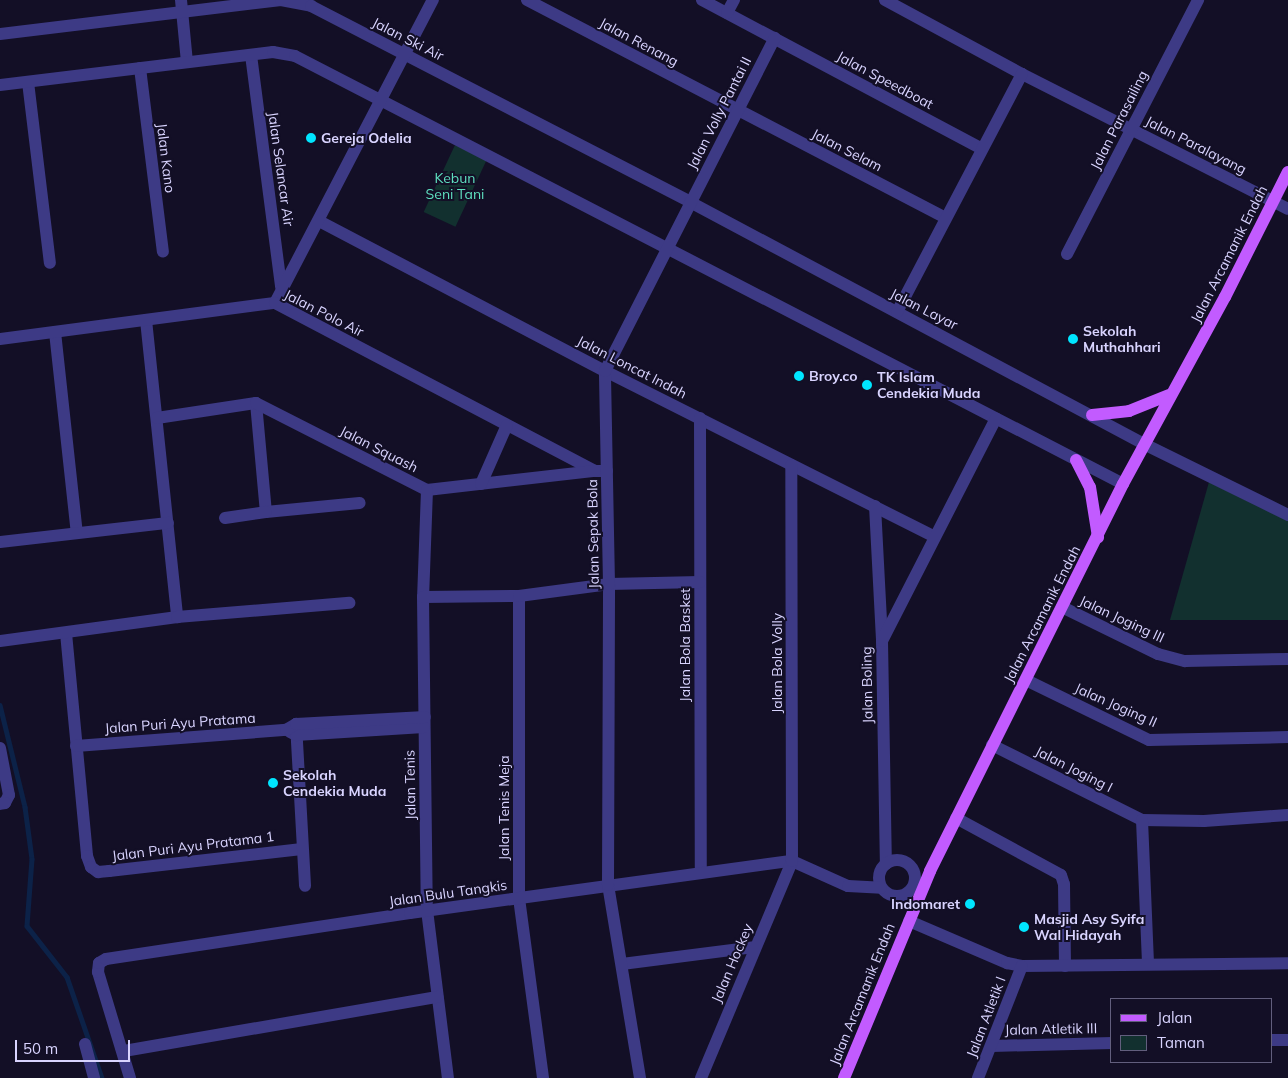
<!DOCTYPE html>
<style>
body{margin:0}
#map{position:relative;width:1288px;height:1078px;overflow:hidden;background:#130f26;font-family:Mulish,sans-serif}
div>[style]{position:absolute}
.green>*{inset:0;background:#12302f;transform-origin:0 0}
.stream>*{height:4.5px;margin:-2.25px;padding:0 2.25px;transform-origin:2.25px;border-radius:2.25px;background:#0c2248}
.minor>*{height:12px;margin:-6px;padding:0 6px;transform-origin:6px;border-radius:6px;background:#3d3a85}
.minor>.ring{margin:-6px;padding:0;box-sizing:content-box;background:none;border:12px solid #3d3a85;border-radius:50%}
.primary>*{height:12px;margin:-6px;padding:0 6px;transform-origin:6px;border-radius:6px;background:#c25bff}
.dots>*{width:14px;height:14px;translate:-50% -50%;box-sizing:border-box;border:2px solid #130f26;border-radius:50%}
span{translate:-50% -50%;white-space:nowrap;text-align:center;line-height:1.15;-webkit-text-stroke:4px #130f26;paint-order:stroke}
.street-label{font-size:14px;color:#d9d4ff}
.poi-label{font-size:14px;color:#d9d4ff;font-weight:700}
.left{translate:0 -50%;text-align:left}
.right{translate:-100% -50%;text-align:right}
.park-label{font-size:14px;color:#5fe0c0}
.legend{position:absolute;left:1110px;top:998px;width:162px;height:65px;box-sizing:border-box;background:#130f26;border:1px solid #625e7d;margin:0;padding:6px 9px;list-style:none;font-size:15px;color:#d9d4ff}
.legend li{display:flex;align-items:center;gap:10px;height:25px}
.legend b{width:25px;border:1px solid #625e7d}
.scale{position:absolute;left:15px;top:1040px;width:115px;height:22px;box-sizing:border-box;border:2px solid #d9d4ff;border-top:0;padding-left:6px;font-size:15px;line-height:18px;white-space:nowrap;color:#d9d4ff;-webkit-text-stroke:4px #130f26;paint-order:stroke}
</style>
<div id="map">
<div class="green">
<i style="left:455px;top:145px;width:35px;height:74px;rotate:25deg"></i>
<i style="clip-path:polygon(1209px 482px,1288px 521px,1288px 620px,1170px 620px)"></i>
</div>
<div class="stream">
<i style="left:0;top:705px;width:105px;rotate:76.2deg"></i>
<i style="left:25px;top:807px;width:52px;rotate:82.3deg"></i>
<i style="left:32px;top:859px;width:67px;rotate:94.3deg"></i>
<i style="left:27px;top:926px;width:65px;rotate:51.9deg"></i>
<i style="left:67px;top:977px;width:107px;rotate:70.9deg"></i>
</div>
<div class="minor">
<i style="left:181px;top:0;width:62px;rotate:84.5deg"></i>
<i style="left:527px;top:0;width:470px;rotate:27.5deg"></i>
<i style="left:702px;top:0;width:315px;rotate:28deg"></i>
<i style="left:885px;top:0;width:156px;rotate:28.4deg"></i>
<i style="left:1022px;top:74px;width:298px;rotate:26.9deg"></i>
<i style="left:727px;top:13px;width:15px;rotate:-62deg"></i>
<i style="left:0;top:34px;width:283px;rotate:-6.9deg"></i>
<i style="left:281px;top:0;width:31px;rotate:11deg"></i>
<i style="left:311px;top:6px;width:427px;rotate:27.3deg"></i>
<i style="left:690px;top:202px;width:514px;rotate:28.06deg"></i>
<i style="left:1144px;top:444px;width:161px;rotate:26.2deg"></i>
<i style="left:251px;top:55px;width:234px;rotate:82.6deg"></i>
<i style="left:140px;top:68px;width:185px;rotate:82.9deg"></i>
<i style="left:28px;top:82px;width:182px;rotate:83.1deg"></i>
<i style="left:0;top:85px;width:275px;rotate:-6.9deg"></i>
<i style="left:273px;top:52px;width:22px;rotate:10deg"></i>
<i style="left:295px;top:56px;width:932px;rotate:27.33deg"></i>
<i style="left:319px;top:221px;width:323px;rotate:27.7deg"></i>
<i style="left:605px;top:371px;width:367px;rotate:26.7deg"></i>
<i style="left:1067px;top:254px;width:286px;rotate:-62.7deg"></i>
<i style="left:275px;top:303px;width:342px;rotate:-62.5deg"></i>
<i style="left:897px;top:312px;width:269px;rotate:-62.3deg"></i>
<i style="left:146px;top:320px;width:299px;rotate:84deg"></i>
<i style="left:55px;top:332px;width:202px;rotate:83.8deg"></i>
<i style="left:0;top:339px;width:277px;rotate:-7.5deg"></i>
<i style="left:275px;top:303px;width:361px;rotate:27.7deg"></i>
<i style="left:595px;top:471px;width:12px"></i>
<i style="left:256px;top:403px;width:109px;rotate:84.8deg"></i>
<i style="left:266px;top:512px;width:94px;rotate:-5.5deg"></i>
<i style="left:157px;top:418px;width:100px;rotate:-8.6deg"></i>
<i style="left:256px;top:403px;width:192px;rotate:27deg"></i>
<i style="left:427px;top:490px;width:169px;rotate:-6.5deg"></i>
<i style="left:700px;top:418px;width:454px;rotate:89.9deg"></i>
<i style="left:481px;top:484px;width:64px;rotate:-66.2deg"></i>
<i style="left:427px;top:490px;width:107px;rotate:92.1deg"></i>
<i style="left:423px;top:597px;width:313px;rotate:89.3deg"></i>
<i style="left:427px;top:910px;width:169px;rotate:82.9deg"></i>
<i style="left:875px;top:506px;width:135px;rotate:87deg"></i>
<i style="left:882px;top:641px;width:223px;rotate:89deg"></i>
<i style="left:225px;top:518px;width:41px;rotate:-8.3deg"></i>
<i style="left:0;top:542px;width:169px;rotate:-6.5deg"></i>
<i style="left:519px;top:596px;width:302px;rotate:90deg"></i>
<i style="left:519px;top:898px;width:182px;rotate:82.4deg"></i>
<i style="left:423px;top:597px;width:96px;rotate:-0.6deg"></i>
<i style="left:519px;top:596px;width:91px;rotate:-7.6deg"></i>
<i style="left:609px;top:584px;width:91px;rotate:-1.3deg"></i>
<i style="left:1062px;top:607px;width:107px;rotate:26.1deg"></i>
<i style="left:1158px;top:654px;width:28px;rotate:15deg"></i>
<i style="left:1185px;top:661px;width:103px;rotate:-1.1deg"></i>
<i style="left:66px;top:633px;width:224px;rotate:84.6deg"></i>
<i style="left:87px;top:856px;width:12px;rotate:70deg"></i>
<i style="left:91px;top:867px;width:9px;rotate:36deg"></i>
<i style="left:98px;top:872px;width:11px;rotate:-5deg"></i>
<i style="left:109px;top:871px;width:194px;rotate:-6.5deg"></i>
<i style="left:0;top:641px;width:179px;rotate:-7.7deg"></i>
<i style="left:177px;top:617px;width:173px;rotate:-4.7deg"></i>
<i style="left:882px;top:641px;width:250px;rotate:-62.9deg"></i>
<i style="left:1026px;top:680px;width:137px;rotate:26deg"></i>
<i style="left:1149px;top:740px;width:139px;rotate:-1.2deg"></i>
<i style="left:296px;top:724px;width:162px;rotate:86.8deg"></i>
<i style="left:290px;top:732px;width:7px;rotate:27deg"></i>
<i style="left:296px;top:735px;width:128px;rotate:-3.6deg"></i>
<i style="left:992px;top:745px;width:168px;rotate:26.6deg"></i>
<i style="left:1142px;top:820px;width:62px;rotate:0.9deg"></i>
<i style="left:1204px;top:821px;width:84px;rotate:-4.1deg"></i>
<i style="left:76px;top:746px;width:211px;rotate:-4.4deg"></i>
<i style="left:286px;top:730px;width:12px;rotate:-31deg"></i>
<i style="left:296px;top:724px;width:129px;rotate:-3.1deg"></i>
<i style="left:0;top:748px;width:48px;rotate:79.2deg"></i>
<i style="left:9px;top:795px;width:9px;rotate:117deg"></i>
<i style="left:5px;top:803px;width:5px;rotate:169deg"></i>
<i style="left:956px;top:818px;width:119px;rotate:28.5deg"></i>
<i style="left:1061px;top:875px;width:9px;rotate:72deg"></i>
<i style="left:1064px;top:884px;width:82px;rotate:89.3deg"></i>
<i style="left:1142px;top:820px;width:144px;rotate:87.6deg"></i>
<i class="ring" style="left:879px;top:860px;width:24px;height:24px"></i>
<i style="left:909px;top:921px;width:107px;rotate:23.2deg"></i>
<i style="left:1007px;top:963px;width:15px;rotate:11deg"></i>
<i style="left:1022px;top:966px;width:266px;rotate:-0.6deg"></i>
<i style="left:622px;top:964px;width:133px;rotate:-7.3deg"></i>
<i style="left:1272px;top:1040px;width:16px"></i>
<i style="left:85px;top:1044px;width:35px;rotate:75deg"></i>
<i style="left:992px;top:1046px;width:120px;rotate:-1.4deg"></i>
<i style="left:124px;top:1051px;width:318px;rotate:-9.8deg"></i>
<i style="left:130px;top:1078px;width:111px;rotate:-106.8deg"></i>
<i style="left:98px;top:972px;width:9px;rotate:-84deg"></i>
<i style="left:99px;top:963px;width:8px;rotate:-30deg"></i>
<i style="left:106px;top:959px;width:307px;rotate:-8.6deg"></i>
<i style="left:410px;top:913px;width:386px;rotate:-7.8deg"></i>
<i style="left:792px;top:861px;width:61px;rotate:24.1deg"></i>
<i style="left:848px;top:886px;width:33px;rotate:3deg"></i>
<i style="left:640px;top:1078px;width:196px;rotate:-99.4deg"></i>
<i style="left:608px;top:885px;width:301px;rotate:-89.8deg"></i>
<i style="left:609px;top:584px;width:213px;rotate:-91.1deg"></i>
<i style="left:605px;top:371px;width:374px;rotate:-63deg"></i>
<i style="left:701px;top:1078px;width:235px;rotate:-67.2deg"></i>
<i style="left:792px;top:861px;width:396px;rotate:-90.1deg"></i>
<i style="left:978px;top:1078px;width:120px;rotate:-68.6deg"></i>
</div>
<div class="primary">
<i style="left:1092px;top:415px;width:37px;rotate:-6deg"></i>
<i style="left:1129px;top:411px;width:43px;rotate:-21.8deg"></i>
<i style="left:1076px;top:460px;width:30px;rotate:63deg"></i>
<i style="left:1090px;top:487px;width:51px;rotate:80.9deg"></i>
<i style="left:844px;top:1078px;width:224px;rotate:-67.4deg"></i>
<i style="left:930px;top:871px;width:432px;rotate:-63.5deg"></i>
<i style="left:1123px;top:484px;width:213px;rotate:-61.4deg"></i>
<i style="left:1225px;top:297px;width:140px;rotate:-63.3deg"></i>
</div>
<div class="dots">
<i style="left:311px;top:138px;background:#00e5ff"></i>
<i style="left:1073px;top:339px;background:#00e5ff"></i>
<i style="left:799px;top:376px;background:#00e5ff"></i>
<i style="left:867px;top:385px;background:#00e5ff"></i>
<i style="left:273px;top:783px;background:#00e5ff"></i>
<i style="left:970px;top:904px;background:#00e5ff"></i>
<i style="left:1024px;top:927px;background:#00e5ff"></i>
</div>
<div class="street-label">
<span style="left:408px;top:39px;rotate:27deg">Jalan Ski Air</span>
<span style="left:639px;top:42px;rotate:28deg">Jalan Renang</span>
<span style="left:885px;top:80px;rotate:28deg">Jalan Speedboat</span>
<span style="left:719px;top:113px;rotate:-63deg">Jalan Volly Pantai II</span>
<span style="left:1119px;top:120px;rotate:-63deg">Jalan Parasailing</span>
<span style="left:1196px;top:145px;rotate:27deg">Jalan Paralayang</span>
<span style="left:847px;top:150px;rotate:27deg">Jalan Selam</span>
<span style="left:166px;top:158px;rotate:83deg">Jalan Kano</span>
<span style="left:281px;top:169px;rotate:82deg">Jalan Selancar Air</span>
<span style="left:1229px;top:254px;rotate:-63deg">Jalan Arcamanik Endah</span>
<span style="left:924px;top:309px;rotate:27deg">Jalan Layar</span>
<span style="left:324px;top:313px;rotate:27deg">Jalan Polo Air</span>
<span style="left:632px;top:367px;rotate:27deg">Jalan Loncat Indah</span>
<span style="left:379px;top:449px;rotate:27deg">Jalan Squash</span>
<span style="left:593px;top:534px;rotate:-91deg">Jalan Sepak Bola</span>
<span style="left:1042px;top:614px;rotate:-63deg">Jalan Arcamanik Endah</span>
<span style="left:1122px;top:619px;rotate:25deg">Jalan Joging III</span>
<span style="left:685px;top:645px;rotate:-90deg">Jalan Bola Basket</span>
<span style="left:777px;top:663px;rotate:-90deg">Jalan Bola Volly</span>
<span style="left:867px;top:685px;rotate:-91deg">Jalan Boling</span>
<span style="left:1116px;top:705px;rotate:24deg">Jalan Joging II</span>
<span style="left:180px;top:723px;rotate:-4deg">Jalan Puri Ayu Pratama</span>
<span style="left:1074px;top:769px;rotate:27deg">Jalan Joging I</span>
<span style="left:410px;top:785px;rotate:-91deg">Jalan Tenis</span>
<span style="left:504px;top:808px;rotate:-90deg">Jalan Tenis Meja</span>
<span style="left:193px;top:846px;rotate:-7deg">Jalan Puri Ayu Pratama 1</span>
<span style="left:448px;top:893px;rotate:-8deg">Jalan Bulu Tangkis</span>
<span style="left:732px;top:963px;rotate:-67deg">Jalan Hockey</span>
<span style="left:862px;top:994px;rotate:-68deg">Jalan Arcamanik Endah</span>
<span style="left:986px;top:1017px;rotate:-69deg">Jalan Atletik I</span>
<span style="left:1051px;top:1029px;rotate:-1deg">Jalan Atletik III</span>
</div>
<div class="poi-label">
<span class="left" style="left:321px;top:138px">Gereja Odelia</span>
<span class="left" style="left:1083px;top:339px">Sekolah<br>Muthahhari</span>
<span class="left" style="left:809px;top:376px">Broy.co</span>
<span class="left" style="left:877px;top:385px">TK Islam<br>Cendekia Muda</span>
<span class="left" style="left:283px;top:783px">Sekolah<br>Cendekia Muda</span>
<span class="right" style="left:960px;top:904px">Indomaret</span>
<span class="left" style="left:1034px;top:927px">Masjid Asy Syifa<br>Wal Hidayah</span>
</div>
<div class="park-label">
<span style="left:455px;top:186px">Kebun<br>Seni Tani</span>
</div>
<ul class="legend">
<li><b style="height:6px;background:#c25bff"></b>Jalan</li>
<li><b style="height:14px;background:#12302f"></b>Taman</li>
</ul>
<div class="scale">50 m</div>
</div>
